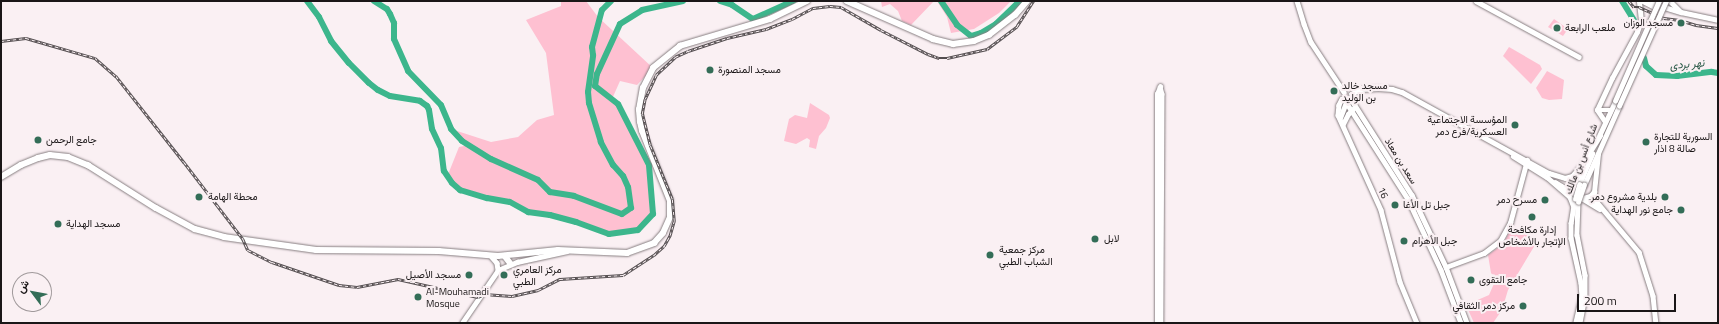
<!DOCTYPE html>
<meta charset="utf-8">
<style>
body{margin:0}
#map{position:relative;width:1719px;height:324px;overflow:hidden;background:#faf0f3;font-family:"Titillium Web",Vazirmatn,sans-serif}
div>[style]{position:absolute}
.green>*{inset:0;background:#fec0d1}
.river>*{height:6px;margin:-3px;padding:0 3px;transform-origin:3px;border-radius:3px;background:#3cb68c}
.roads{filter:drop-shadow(0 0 1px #877e81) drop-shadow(0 0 1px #877e81)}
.secondary>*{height:4.5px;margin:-2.25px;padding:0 2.25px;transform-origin:2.25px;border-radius:2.25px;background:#fff}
.primary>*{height:5.5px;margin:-2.75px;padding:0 2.75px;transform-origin:2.75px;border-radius:2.75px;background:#fff}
.rail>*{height:2.5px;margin-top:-1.25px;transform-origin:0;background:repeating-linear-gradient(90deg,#faf0f3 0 3px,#534d4f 0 6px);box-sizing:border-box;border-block:1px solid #534d4f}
.bridges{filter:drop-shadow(0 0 1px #877e81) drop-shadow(0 0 1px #877e81)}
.secondary-bridge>*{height:4.5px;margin:-2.25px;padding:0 2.25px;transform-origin:2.25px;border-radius:2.25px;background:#fff}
.dots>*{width:11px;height:11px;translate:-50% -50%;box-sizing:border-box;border:2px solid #faf0f3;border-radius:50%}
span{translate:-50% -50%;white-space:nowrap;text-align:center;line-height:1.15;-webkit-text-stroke:4px #faf0f3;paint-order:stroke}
.poi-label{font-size:10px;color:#1a1617}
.right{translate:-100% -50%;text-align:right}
.left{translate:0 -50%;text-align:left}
.street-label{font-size:10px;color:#1a1617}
.water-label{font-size:11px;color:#265644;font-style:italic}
.frame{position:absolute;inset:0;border:2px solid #1a1617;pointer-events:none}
.north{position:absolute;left:12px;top:272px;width:40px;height:40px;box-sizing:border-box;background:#faf0f3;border:1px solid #a0999b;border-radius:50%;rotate:302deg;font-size:11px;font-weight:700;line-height:16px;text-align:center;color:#1a1617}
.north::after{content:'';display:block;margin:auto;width:14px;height:18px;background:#336d57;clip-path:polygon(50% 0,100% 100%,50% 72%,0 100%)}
.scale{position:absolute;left:1577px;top:294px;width:99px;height:18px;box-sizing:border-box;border:2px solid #1a1617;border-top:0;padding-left:5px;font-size:12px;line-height:14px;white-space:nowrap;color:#1a1617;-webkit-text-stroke:3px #faf0f3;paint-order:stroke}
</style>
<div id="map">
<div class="green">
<i style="clip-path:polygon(561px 1px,586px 1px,598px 17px,653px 68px,637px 85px,620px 81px,612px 99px,618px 104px,649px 165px,653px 214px,638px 230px,609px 234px,573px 221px,550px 215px,528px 212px,510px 202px,467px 193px,456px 187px,447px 177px,459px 147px,469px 145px,451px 129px,491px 142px,518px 137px,537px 120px,554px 115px,546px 53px,526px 20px,561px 6px)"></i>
<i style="clip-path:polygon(881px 1px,934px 1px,911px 25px,902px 21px,898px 11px,890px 4px,882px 7px)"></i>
<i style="clip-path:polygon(937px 1px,1011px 1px,999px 13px,974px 29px,951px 33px,947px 17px)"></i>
<i style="clip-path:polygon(1554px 19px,1568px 29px,1563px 36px,1548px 27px)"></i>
<i style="clip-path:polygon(1509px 47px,1540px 65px,1542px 69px,1531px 84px,1503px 56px)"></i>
<i style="clip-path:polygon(1547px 71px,1564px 80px,1562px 99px,1549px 100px,1542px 98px,1536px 88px)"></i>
<i style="clip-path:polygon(810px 103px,829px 115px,830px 118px,826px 128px,819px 136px,816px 149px,809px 147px,810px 140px,807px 138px,796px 144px,784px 141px,789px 119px,795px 115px,807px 118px)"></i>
<i style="clip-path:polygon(1512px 227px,1538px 240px,1508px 290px,1502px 310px,1493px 323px,1474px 323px,1466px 305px,1489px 295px,1496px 279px,1491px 273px,1488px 255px,1503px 244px)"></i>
</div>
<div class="river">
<i style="left:307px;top:1px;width:20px;rotate:53deg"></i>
<i style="left:319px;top:17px;width:27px;rotate:63deg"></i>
<i style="left:331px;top:41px;width:28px;rotate:51deg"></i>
<i style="left:349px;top:63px;width:28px;rotate:45deg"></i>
<i style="left:369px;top:83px;width:11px;rotate:38deg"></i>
<i style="left:378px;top:90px;width:13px;rotate:27deg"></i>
<i style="left:390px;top:96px;width:30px;rotate:9deg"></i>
<i style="left:420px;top:101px;width:9px;rotate:36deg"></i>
<i style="left:427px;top:106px;width:4px;rotate:63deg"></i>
<i style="left:429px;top:110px;width:19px;rotate:81deg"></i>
<i style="left:432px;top:129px;width:21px;rotate:65deg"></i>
<i style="left:441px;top:148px;width:23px;rotate:83deg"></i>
<i style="left:444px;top:171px;width:14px;rotate:56deg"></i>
<i style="left:452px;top:183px;width:11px;rotate:41deg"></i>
<i style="left:460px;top:190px;width:28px;rotate:17deg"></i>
<i style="left:487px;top:198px;width:23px;rotate:10deg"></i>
<i style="left:510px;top:202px;width:21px;rotate:29deg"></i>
<i style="left:528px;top:212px;width:22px;rotate:8deg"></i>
<i style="left:550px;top:215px;width:27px;rotate:15deg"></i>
<i style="left:576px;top:222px;width:35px;rotate:20deg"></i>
<i style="left:609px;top:234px;width:29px;rotate:-8deg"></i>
<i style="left:638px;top:230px;width:22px;rotate:-47deg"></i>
<i style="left:653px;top:214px;width:49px;rotate:-94.7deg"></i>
<i style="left:649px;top:165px;width:68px;rotate:-116.9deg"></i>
<i style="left:618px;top:104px;width:29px;rotate:-142deg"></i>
<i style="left:595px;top:86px;width:12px;rotate:-81deg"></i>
<i style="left:597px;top:74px;width:55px;rotate:-65.3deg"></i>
<i style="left:620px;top:24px;width:26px;rotate:-32deg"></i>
<i style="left:642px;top:10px;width:42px;rotate:-12.4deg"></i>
<i style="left:374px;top:1px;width:15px;rotate:32deg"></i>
<i style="left:387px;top:9px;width:6px;rotate:59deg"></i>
<i style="left:390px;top:14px;width:10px;rotate:66deg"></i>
<i style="left:394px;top:23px;width:16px;rotate:90deg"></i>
<i style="left:394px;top:39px;width:35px;rotate:66deg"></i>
<i style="left:408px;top:71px;width:47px;rotate:45.9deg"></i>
<i style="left:441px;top:105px;width:26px;rotate:67deg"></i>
<i style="left:451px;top:129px;width:16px;rotate:47deg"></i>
<i style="left:462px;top:141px;width:34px;rotate:32deg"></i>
<i style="left:491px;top:159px;width:51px;rotate:24.1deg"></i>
<i style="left:538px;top:180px;width:17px;rotate:45deg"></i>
<i style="left:550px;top:192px;width:24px;rotate:9deg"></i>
<i style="left:574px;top:196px;width:51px;rotate:20.6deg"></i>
<i style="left:622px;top:214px;width:11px;rotate:-34deg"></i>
<i style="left:631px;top:208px;width:21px;rotate:-98deg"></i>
<i style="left:628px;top:187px;width:12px;rotate:-114deg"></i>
<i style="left:623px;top:176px;width:15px;rotate:-132deg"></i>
<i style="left:613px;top:165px;width:26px;rotate:-118deg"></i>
<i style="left:601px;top:142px;width:41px;rotate:-107.1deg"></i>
<i style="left:589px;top:103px;width:11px;rotate:-95deg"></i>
<i style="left:588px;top:92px;width:37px;rotate:-82deg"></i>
<i style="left:593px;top:55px;width:8px;rotate:-97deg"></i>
<i style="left:592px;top:47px;width:38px;rotate:-75deg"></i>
<i style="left:602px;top:10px;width:13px;rotate:-45deg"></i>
<i style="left:720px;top:1px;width:13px;rotate:18deg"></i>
<i style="left:732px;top:5px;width:25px;rotate:34deg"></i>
<i style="left:753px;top:19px;width:44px;rotate:-24.2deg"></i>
<i style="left:941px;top:1px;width:29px;rotate:56deg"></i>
<i style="left:957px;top:25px;width:18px;rotate:38deg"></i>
<i style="left:971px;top:36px;width:10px;rotate:-17deg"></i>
<i style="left:981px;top:33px;width:17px;rotate:-31deg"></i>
<i style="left:996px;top:24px;width:33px;rotate:-44deg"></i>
<i style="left:1622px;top:1px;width:22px;rotate:58deg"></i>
<i style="left:1644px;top:58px;width:8px;rotate:76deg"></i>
<i style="left:1646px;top:66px;width:13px;rotate:42deg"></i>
<i style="left:1656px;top:75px;width:21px;rotate:3deg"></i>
<i style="left:1677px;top:76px;width:35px;rotate:-7deg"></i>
<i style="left:1712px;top:72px;width:6px;rotate:9deg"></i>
</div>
<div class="roads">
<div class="secondary">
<i style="left:1297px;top:1px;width:24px;rotate:73deg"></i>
<i style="left:1304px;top:24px;width:19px;rotate:69deg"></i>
<i style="left:1311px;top:42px;width:60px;rotate:56.6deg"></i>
<i style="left:1476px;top:1px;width:117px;rotate:28.5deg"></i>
<i style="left:1643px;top:1px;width:11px;rotate:27deg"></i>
<i style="left:1653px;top:6px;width:6px"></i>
<i style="left:1652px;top:1px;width:10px;rotate:29deg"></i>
<i style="left:1661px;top:6px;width:21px;rotate:17deg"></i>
<i style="left:1681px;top:12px;width:38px;rotate:12deg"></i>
<i style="left:1670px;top:1px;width:14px;rotate:45deg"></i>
<i style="left:1160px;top:87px;width:7px;rotate:74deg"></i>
<i style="left:1162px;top:94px;width:229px;rotate:90.3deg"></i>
<i style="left:1351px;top:94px;width:11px;rotate:-27deg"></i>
<i style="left:1361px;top:89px;width:17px;rotate:-3deg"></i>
<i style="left:1378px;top:88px;width:14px;rotate:4deg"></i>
<i style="left:1392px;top:89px;width:10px;rotate:17deg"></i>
<i style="left:1402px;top:92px;width:168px;rotate:28.9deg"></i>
<i style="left:1549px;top:173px;width:17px;rotate:17deg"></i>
<i style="left:1565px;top:178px;width:7px;rotate:-16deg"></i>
<i style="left:1572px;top:176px;width:13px;rotate:-48deg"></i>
<i style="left:1581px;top:166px;width:36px;rotate:-58deg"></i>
<i style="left:1342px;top:99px;width:7px;rotate:117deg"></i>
<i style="left:1339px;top:105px;width:10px;rotate:96deg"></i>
<i style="left:1338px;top:115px;width:104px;rotate:65.6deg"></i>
<i style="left:1381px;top:210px;width:74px;rotate:75.2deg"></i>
<i style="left:1400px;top:282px;width:44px;rotate:67.5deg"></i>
<i style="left:1351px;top:99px;width:114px;rotate:57.6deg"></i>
<i style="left:1412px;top:195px;width:80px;rotate:64.7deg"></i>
<i style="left:1446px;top:267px;width:60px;rotate:69.4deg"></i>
<i style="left:1346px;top:102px;width:115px;rotate:57.4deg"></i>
<i style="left:1408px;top:199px;width:78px;rotate:65.1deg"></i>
<i style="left:1441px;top:270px;width:57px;rotate:69.3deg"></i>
<i style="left:1597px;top:110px;width:14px"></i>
<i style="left:1340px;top:118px;width:17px;rotate:-69deg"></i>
<i style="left:1605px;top:122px;width:14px;rotate:-124deg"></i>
<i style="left:1597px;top:110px;width:35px;rotate:-65deg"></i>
<i style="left:1612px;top:78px;width:52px;rotate:-61.5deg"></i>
<i style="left:1637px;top:32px;width:12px;rotate:-70deg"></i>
<i style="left:1641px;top:21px;width:20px;rotate:-96deg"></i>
<i style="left:1343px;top:124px;width:11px;rotate:-63deg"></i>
<i style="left:1348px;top:114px;width:7px;rotate:-45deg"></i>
<i style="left:1599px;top:136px;width:38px;rotate:-65deg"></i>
<i style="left:1513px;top:156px;width:40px;rotate:32deg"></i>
<i style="left:1547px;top:177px;width:30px;rotate:41deg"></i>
<i style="left:1570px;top:197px;width:9px;rotate:69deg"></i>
<i style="left:1555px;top:182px;width:52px;rotate:31deg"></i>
<i style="left:1579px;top:185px;width:34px;rotate:-67deg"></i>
<i style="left:1584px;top:185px;width:86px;rotate:-66.1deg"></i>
<i style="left:1573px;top:192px;width:22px;rotate:-68deg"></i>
<i style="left:1594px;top:192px;width:9px;rotate:77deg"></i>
<i style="left:1596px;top:201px;width:67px;rotate:49.9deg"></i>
<i style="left:1639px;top:252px;width:46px;rotate:72.3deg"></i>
<i style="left:1653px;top:296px;width:27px;rotate:84deg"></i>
<i style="left:1583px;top:198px;width:7px;rotate:-16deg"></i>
<i style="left:1590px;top:196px;width:6px;rotate:-45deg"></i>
<i style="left:1594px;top:192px;width:38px;rotate:-84deg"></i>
<i style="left:1575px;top:199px;width:24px;rotate:99deg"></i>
<i style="left:1571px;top:223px;width:15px;rotate:90deg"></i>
<i style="left:1571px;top:238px;width:46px;rotate:77.5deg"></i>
<i style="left:1581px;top:283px;width:13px;rotate:86deg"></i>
<i style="left:1582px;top:296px;width:28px;rotate:103deg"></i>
<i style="left:1578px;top:202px;width:33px;rotate:92deg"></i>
<i style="left:1577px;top:235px;width:41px;rotate:78.7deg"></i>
<i style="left:1585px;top:275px;width:22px;rotate:90deg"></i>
<i style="left:1585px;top:297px;width:26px;rotate:101deg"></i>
<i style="left:491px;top:256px;width:9px;rotate:49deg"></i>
<i style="left:497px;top:263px;width:7px;rotate:82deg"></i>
<i style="left:1446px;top:267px;width:40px;rotate:-20.2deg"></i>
<i style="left:1484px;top:253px;width:20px;rotate:-37deg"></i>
<i style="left:1500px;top:241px;width:21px;rotate:-61deg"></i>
<i style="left:1510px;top:223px;width:65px;rotate:-74.9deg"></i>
<i style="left:462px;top:323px;width:64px;rotate:-55.8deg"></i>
<i style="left:498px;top:270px;width:21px;rotate:-23deg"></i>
<i style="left:517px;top:262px;width:51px;rotate:-12.4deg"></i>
<i style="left:1157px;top:323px;width:229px;rotate:-90deg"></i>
<i style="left:1157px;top:94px;width:8px;rotate:-67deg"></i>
</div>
<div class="primary">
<i style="left:847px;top:1px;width:94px;rotate:23.8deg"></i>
<i style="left:933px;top:39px;width:21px;rotate:14deg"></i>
<i style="left:953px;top:44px;width:21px;rotate:-8deg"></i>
<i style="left:974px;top:41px;width:16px;rotate:-22deg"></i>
<i style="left:989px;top:35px;width:33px;rotate:-38deg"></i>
<i style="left:1015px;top:15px;width:18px;rotate:-49deg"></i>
<i style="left:1px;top:177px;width:23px;rotate:-31deg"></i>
<i style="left:21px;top:165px;width:18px;rotate:-22deg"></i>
<i style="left:38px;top:158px;width:12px;rotate:-14deg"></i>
<i style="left:50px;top:155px;width:18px;rotate:6deg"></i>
<i style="left:68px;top:157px;width:22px;rotate:22deg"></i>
<i style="left:88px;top:165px;width:80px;rotate:32.3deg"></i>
<i style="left:156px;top:208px;width:44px;rotate:28.3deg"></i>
<i style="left:195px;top:229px;width:30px;rotate:15deg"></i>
<i style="left:224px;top:237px;width:93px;rotate:8deg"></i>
<i style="left:316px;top:250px;width:123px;rotate:0.5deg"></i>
<i style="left:439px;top:251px;width:59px;rotate:4.8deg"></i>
<i style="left:498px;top:256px;width:60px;rotate:-5.7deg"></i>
<i style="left:558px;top:250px;width:69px;rotate:2.5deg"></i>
<i style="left:627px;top:253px;width:29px;rotate:-20deg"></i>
<i style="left:654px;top:243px;width:13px;rotate:-48deg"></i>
<i style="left:663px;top:233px;width:17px;rotate:-66deg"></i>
<i style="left:670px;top:217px;width:16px;rotate:-90deg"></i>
<i style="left:670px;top:201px;width:75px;rotate:-111.8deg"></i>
<i style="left:642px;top:131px;width:9px;rotate:-103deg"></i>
<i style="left:640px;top:122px;width:12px;rotate:-95deg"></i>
<i style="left:639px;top:110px;width:22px;rotate:-80deg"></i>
<i style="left:643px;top:88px;width:22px;rotate:-63deg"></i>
<i style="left:653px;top:68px;width:35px;rotate:-39deg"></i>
<i style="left:680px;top:46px;width:94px;rotate:-16.7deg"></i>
<i style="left:770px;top:19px;width:41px;rotate:-25.9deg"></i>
<i style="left:505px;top:256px;width:10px;rotate:53deg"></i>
</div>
</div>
<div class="rail">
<i style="left:1629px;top:1px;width:8px;rotate:50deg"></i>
<i style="left:1634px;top:7px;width:5px"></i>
<i style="left:1639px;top:7px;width:27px;rotate:24deg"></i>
<i style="left:1664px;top:18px;width:16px;rotate:7deg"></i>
<i style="left:1680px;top:20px;width:17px;rotate:17deg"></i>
<i style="left:1696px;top:25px;width:22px;rotate:8deg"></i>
<i style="left:1px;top:41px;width:25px;rotate:-7deg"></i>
<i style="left:26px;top:38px;width:72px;rotate:16.2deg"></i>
<i style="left:95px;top:58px;width:28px;rotate:41deg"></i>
<i style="left:116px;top:76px;width:110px;rotate:51.7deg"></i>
<i style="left:184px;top:162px;width:97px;rotate:52.5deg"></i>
<i style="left:243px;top:239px;width:12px;rotate:66deg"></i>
<i style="left:248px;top:250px;width:27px;rotate:27deg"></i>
<i style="left:272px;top:262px;width:71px;rotate:18.9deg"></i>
<i style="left:339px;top:285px;width:18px;rotate:6deg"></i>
<i style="left:357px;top:287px;width:42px;rotate:-11deg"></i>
<i style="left:398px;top:279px;width:82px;rotate:12.7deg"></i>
<i style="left:478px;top:297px;width:7px;rotate:-27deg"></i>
<i style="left:484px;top:294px;width:28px;rotate:4deg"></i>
<i style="left:512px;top:296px;width:27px;rotate:-13deg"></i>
<i style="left:538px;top:290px;width:25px;rotate:-27deg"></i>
<i style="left:560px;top:279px;width:63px;rotate:-3.6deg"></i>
<i style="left:623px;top:275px;width:37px;rotate:-33deg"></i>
<i style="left:654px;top:255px;width:13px;rotate:-42deg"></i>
<i style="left:664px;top:246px;width:13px;rotate:-61deg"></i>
<i style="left:670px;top:235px;width:15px;rotate:-74deg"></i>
<i style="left:674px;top:221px;width:22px;rotate:-95deg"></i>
<i style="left:672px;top:199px;width:58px;rotate:-112.2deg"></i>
<i style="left:650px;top:145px;width:32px;rotate:-104deg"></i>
<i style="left:642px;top:114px;width:15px;rotate:-79deg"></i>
<i style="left:645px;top:99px;width:26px;rotate:-65deg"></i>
<i style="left:656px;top:75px;width:26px;rotate:-43deg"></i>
<i style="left:675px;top:57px;width:14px;rotate:-25deg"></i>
<i style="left:688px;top:51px;width:41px;rotate:-18.4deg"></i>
<i style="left:727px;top:38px;width:40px;rotate:-13deg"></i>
<i style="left:766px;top:29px;width:28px;rotate:-21deg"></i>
<i style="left:792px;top:19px;width:24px;rotate:-28deg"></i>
<i style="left:813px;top:8px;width:17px;rotate:-7deg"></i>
<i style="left:830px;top:6px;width:11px;rotate:5deg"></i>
<i style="left:841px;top:7px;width:46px;rotate:29.9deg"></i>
<i style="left:881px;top:30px;width:53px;rotate:27.1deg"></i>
<i style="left:928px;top:54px;width:12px;rotate:20deg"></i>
<i style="left:939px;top:58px;width:8px"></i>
<i style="left:947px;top:58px;width:41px;rotate:-12.7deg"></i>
<i style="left:987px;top:49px;width:38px;rotate:-37deg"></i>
<i style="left:1017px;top:26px;width:30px;rotate:-57deg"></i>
</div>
<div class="bridges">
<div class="secondary-bridge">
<i style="left:1615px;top:101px;width:109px;rotate:-66.3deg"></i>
<i style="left:1619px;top:106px;width:115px;rotate:-65.9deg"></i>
<i style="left:1575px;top:199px;width:15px;rotate:-74deg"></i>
<i style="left:1578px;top:202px;width:18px;rotate:-71deg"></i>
</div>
</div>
<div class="dots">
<i style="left:1681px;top:23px;background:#336d57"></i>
<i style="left:1557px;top:28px;background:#336d57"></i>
<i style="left:710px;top:70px;background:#336d57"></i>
<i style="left:1334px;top:91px;background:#336d57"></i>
<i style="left:1515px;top:125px;background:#336d57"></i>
<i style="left:38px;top:140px;background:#336d57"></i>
<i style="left:1646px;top:142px;background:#336d57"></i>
<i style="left:199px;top:197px;background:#336d57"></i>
<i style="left:1665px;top:197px;background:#336d57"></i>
<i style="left:1545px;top:200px;background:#336d57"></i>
<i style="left:1395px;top:205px;background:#336d57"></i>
<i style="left:1681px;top:210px;background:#336d57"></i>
<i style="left:1532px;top:217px;background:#336d57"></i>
<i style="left:58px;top:224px;background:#336d57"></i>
<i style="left:1095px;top:239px;background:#336d57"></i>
<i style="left:1404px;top:241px;background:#336d57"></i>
<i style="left:990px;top:255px;background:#336d57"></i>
<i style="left:469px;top:275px;background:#336d57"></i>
<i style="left:504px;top:275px;background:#336d57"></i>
<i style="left:1471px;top:280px;background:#336d57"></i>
<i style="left:418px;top:297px;background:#336d57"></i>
<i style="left:1523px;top:306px;background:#336d57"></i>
</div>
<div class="poi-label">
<span class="right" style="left:1673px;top:23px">مسجد الوزان</span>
<span class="left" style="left:1565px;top:28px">ملعب الرابعة</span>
<span class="left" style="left:718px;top:70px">مسجد المنصورة</span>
<span class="left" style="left:1342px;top:91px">مسجد خالد<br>بن الوليد</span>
<span class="right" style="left:1507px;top:125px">المؤسسة الاجتماعية<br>العسكرية/فرع دمر</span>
<span class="left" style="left:1654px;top:142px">السورية للتجارة<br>صالة 8 اذار</span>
<span class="left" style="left:46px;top:140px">جامع الرحمن</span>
<span class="left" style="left:208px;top:197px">محطة الهامة</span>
<span class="right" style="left:1657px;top:197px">بلدية مشروع دمر</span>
<span class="right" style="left:1537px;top:200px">مسرح دمر</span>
<span class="left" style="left:1403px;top:205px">جبل تل الأغا</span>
<span class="right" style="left:1673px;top:210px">جامع نور الهداية</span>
<span class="left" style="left:66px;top:224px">مسجد الهداية</span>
<span style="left:1532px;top:235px">إدارة مكافحة<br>الإتجار بالأشخاص</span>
<span class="left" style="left:1104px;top:239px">لابل</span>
<span class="left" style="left:1412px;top:241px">جبل الأهرام</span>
<span class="left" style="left:999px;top:255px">مركز جمعية<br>الشباب الطبي</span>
<span class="left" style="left:513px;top:275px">مركز العامري<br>الطبي</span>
<span class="right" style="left:461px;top:275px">مسجد الأصيل</span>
<span class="left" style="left:1479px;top:280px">جامع التقوى</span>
<span class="left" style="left:426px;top:297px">Al-Mouhamadi<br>Mosque</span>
<span class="right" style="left:1515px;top:306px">مركز دمر الثقافي</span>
</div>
<div class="street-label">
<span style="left:1581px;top:159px;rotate:-69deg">شارع أنس بن مالك</span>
<span style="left:1401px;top:161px;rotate:58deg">سعد بن معاذ</span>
<span style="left:1383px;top:193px;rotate:65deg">16</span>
</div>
<div class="water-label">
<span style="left:1687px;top:64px;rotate:-5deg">نهر بردى</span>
</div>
<div class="frame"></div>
<div class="north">ش</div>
<div class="scale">200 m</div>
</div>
